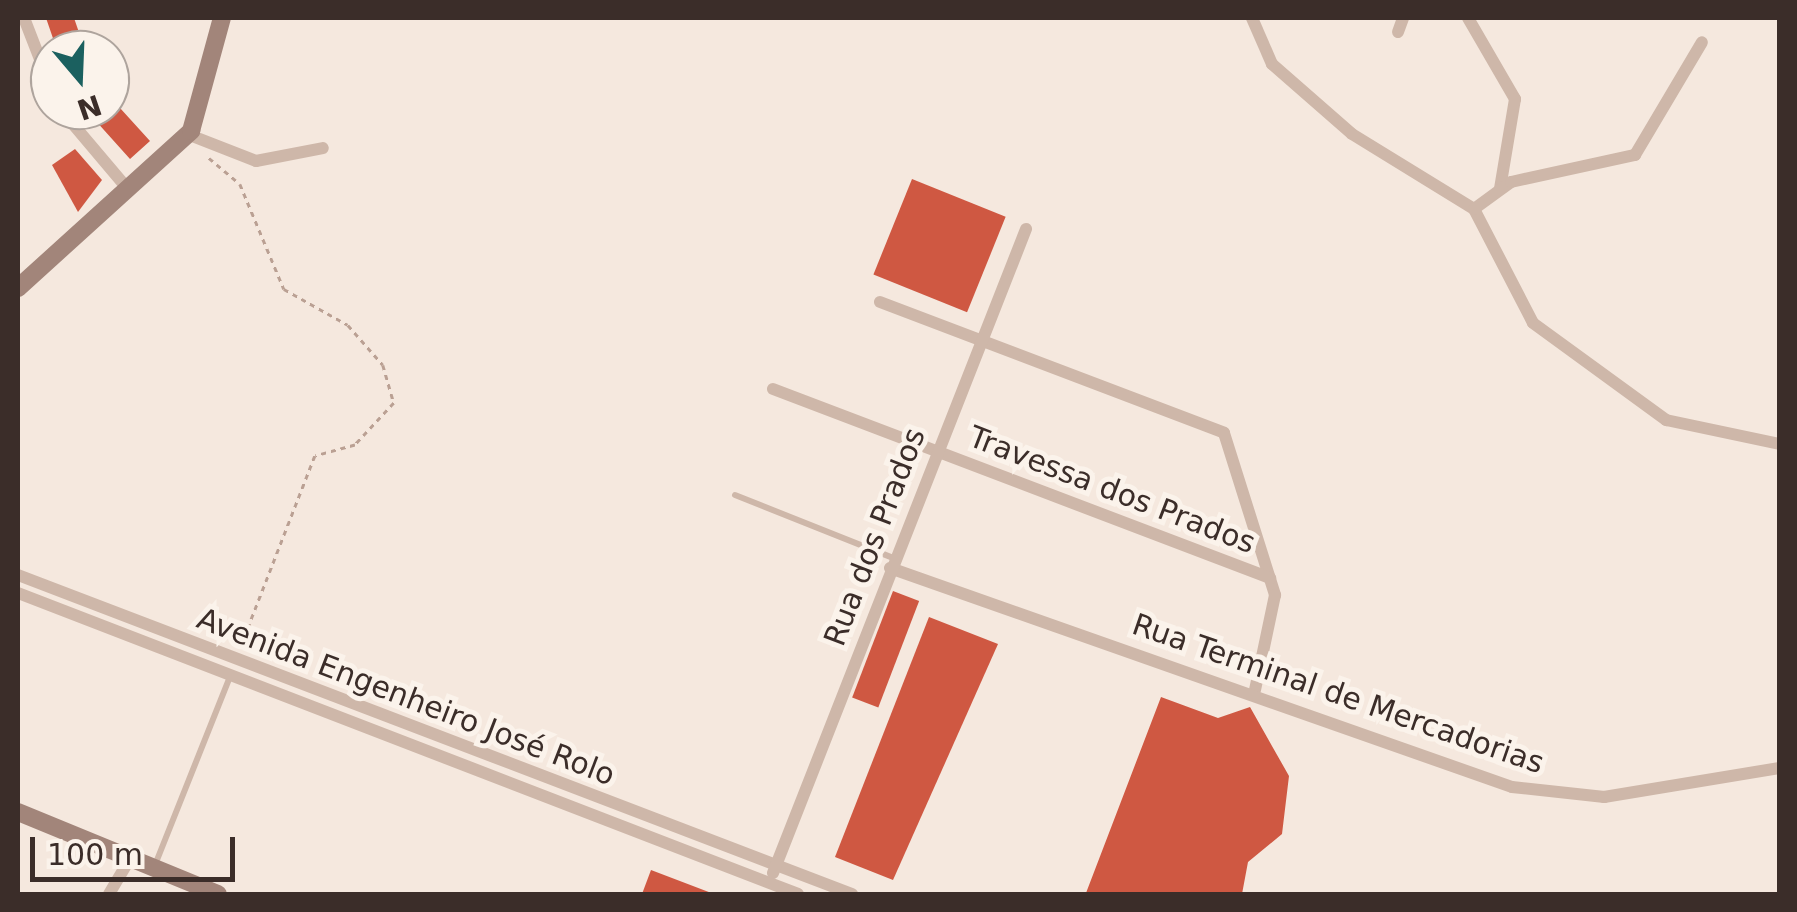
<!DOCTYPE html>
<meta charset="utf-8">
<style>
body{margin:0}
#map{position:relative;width:1797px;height:912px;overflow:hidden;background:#f5e8de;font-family:"DejaVu Sans",sans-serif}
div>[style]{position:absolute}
.building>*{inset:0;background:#cf5842;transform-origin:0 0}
.path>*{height:2.5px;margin-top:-1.25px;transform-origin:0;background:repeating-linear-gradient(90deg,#baa093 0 5px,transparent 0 10px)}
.lane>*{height:6px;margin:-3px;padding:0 3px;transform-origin:3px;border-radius:3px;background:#ceb7a9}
.street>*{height:12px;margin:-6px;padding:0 6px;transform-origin:6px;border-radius:6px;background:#ceb7a9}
.secondary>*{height:18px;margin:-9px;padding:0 9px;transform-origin:9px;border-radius:9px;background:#a2857a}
span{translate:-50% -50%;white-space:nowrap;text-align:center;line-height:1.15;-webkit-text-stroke:10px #fbf3eb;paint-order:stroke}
.street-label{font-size:30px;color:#3b2d29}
.frame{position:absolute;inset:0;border:20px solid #3b2d29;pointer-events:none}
.north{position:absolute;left:30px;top:30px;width:100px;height:100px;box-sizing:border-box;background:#fbf3eb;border:2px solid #aea49d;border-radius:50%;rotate:161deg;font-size:28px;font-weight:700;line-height:40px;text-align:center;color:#3b2d29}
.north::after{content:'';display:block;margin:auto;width:35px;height:45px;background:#1b605f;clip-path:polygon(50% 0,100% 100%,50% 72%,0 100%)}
.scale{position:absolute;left:30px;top:837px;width:205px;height:45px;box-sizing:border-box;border:5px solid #3b2d29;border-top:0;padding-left:12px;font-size:30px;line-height:35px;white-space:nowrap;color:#3b2d29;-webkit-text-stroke:8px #fbf3eb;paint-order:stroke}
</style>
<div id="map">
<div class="building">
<i style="clip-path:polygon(46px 18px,74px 18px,85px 50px,57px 50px)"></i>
<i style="clip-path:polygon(110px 97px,150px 141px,130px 159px,86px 110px,110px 110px)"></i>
<i style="clip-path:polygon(75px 149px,102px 180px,78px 212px,52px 165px)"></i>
<i style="left:912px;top:179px;width:101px;height:103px;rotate:22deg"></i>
<i style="left:893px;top:591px;width:28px;height:114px;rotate:21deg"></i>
<i style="clip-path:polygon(929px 617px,998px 644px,893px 880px,835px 857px)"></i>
<i style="clip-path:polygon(1161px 697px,1218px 718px,1250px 707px,1289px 776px,1282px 834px,1248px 862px,1242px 894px,1086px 893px)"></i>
<i style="clip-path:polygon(651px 870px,714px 894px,642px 894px)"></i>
</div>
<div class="path">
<i style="left:209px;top:158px;width:40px;rotate:40deg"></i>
<i style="left:240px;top:184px;width:114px;rotate:67.3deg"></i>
<i style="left:284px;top:289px;width:73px;rotate:29.4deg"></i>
<i style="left:348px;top:325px;width:53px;rotate:48.8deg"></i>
<i style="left:383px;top:365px;width:40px;rotate:74deg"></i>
<i style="left:394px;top:403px;width:57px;rotate:132.9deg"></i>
<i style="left:355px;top:445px;width:41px;rotate:164.6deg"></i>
<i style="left:315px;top:456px;width:204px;rotate:111.3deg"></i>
</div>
<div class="lane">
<i style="left:735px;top:495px;width:170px;rotate:21.7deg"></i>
<i style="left:155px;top:865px;width:202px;rotate:-68.3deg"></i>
</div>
<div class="street">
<i style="left:24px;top:18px;width:72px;rotate:68.8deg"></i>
<i style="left:1252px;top:18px;width:50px;rotate:66.5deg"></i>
<i style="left:1272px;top:64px;width:106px;rotate:41.2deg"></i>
<i style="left:1352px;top:134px;width:143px;rotate:31.6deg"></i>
<i style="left:1474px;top:209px;width:128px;rotate:62.6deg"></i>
<i style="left:1533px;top:323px;width:165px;rotate:36.1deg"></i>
<i style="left:1666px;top:420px;width:116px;rotate:11.9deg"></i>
<i style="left:1468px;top:18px;width:94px;rotate:59.9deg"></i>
<i style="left:1515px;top:99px;width:91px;rotate:99.5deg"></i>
<i style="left:1398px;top:32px;width:15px;rotate:-70deg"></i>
<i style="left:61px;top:110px;width:102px;rotate:49.8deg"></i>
<i style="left:187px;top:134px;width:74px;rotate:21.4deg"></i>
<i style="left:256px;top:161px;width:68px;rotate:-11deg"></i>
<i style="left:1474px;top:209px;width:46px;rotate:-36.1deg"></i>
<i style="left:1511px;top:182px;width:127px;rotate:-12.3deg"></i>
<i style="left:1635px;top:155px;width:131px;rotate:-59.3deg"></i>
<i style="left:880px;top:302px;width:368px;rotate:20.8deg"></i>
<i style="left:1224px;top:433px;width:170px;rotate:72.5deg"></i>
<i style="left:1275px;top:595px;width:97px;rotate:101.9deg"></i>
<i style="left:773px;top:389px;width:532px;rotate:20.82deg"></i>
<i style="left:890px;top:568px;width:659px;rotate:19.4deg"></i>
<i style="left:1512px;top:787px;width:93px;rotate:6.2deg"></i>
<i style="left:1604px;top:797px;width:178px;rotate:-9.4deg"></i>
<i style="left:18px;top:575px;width:893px;rotate:20.93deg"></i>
<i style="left:18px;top:593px;width:836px;rotate:21.1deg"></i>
<i style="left:773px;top:873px;width:692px;rotate:-68.55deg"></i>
<i style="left:109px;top:894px;width:43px;rotate:-59.3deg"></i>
</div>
<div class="secondary">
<i style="left:18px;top:288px;width:234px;rotate:-42.2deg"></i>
<i style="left:191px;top:131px;width:117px;rotate:-74.7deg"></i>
<i style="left:18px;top:812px;width:216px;rotate:22.3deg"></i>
</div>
<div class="street-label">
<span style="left:1112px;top:490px;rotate:21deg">Travessa dos Prados</span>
<span style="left:875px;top:537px;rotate:-69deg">Rua dos Prados</span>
<span style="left:1338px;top:694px;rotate:19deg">Rua Terminal de Mercadorias</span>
<span style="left:406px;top:697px;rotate:21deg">Avenida Engenheiro José Rolo</span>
</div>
<div class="frame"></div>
<div class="north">N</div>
<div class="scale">100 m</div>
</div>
